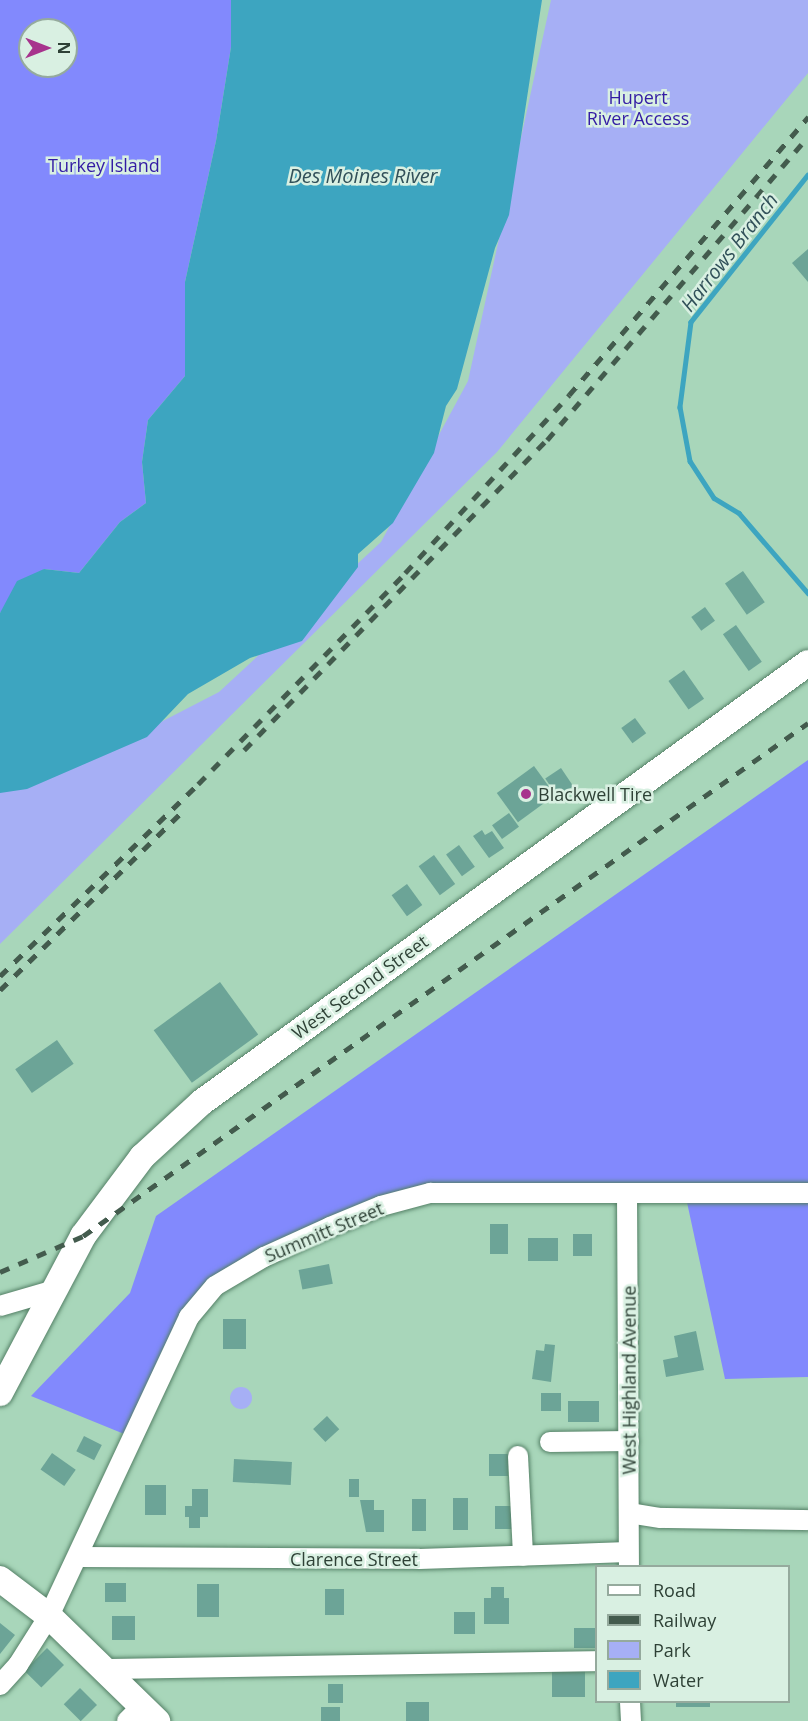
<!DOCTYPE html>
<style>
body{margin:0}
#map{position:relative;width:808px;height:1721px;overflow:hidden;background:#a8d6ba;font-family:"Open Sans",sans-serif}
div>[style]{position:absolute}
.green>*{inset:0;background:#a6aff5}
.round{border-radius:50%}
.forest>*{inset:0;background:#8289fd}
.water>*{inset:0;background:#3da5c0}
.stream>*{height:4.5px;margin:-2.25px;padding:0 2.25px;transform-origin:2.25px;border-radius:2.25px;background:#3da5c0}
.building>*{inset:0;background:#6ca497;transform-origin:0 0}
.roads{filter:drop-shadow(0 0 2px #548066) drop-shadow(0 0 2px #548066)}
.minor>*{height:20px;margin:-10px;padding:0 10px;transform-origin:10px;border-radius:10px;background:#fff}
.major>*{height:26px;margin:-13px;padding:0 13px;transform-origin:13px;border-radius:13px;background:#fff}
.rail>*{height:4.5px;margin-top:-2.25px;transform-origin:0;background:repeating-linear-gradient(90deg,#435b4d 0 10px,transparent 0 20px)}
.dots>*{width:16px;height:16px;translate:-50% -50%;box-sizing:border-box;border:3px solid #d9f0e2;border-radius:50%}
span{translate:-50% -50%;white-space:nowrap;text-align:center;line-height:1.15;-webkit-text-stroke:5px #d9f0e2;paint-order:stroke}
.park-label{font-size:18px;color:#331ca4}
.poi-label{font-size:18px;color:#2e4136}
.left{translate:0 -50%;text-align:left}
.street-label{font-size:18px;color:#2e4136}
.water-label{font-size:20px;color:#315059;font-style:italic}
.legend{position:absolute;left:595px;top:1565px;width:195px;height:138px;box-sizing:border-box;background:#d9f0e2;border:2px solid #95aa9d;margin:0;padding:8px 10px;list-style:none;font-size:18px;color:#2e4136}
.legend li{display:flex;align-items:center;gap:12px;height:30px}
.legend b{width:30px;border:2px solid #95aa9d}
.north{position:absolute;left:18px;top:18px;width:60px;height:60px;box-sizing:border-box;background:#d9f0e2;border:2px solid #95aa9d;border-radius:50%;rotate:90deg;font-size:16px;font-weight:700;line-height:24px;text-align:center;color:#2e4136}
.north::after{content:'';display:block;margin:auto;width:21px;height:27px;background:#a7338d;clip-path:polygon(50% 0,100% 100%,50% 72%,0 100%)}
</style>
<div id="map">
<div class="green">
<i style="clip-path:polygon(551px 0,808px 0,808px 73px,497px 452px,0 944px,0 787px,99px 754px,219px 692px,381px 542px,468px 381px)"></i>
<i class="round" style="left:230px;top:1387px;width:22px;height:22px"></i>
</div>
<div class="forest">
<i style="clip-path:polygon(evenodd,0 0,231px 0,231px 47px,216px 141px,185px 282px,185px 376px,148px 420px,142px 462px,146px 503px,120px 522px,79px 573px,44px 569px,0 613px,0 0,30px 30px,66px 30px,66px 66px,30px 66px,30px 30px)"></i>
<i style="clip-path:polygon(808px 760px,808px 1377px,725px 1379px,685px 1193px,430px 1193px,215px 1286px,134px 1438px,31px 1396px,130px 1293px,156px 1216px)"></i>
</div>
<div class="water">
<i style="clip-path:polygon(231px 0,542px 0,509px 215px,495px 248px,457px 389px,446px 406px,434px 453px,393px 523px,358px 554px,358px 567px,302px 641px,250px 658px,188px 694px,147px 737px,27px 789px,0 793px,0 613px,17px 581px,44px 569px,79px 573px,120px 522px,146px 503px,142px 462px,148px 420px,185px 376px,185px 282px,216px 141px,231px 47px)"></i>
</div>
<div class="stream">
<i style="left:808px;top:175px;width:188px;rotate:128.5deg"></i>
<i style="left:691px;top:322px;width:86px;rotate:97.4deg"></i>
<i style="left:680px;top:407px;width:55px;rotate:79.5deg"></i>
<i style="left:690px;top:461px;width:44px;rotate:57deg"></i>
<i style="left:714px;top:498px;width:29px;rotate:31deg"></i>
<i style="left:739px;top:513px;width:106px;rotate:49.2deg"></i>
</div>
<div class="building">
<i style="clip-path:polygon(808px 249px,808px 282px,792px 263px)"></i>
<i style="left:743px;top:571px;width:38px;height:22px;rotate:55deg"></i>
<i style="left:705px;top:607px;width:17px;height:17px;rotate:54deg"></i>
<i style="left:736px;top:625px;width:45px;height:16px;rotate:55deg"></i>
<i style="left:684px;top:670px;width:35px;height:19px;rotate:55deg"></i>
<i style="left:635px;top:718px;width:19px;height:17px;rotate:54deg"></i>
<i style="left:534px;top:766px;width:36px;height:46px;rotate:54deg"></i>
<i style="left:561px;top:768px;width:22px;height:19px;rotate:56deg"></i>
<i style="left:509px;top:813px;width:17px;height:21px;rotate:54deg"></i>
<i style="clip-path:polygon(482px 830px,485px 835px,492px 831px,504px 848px,489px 858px,473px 836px)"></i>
<i style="left:459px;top:845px;width:27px;height:16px;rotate:54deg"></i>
<i style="left:434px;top:855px;width:36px;height:19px;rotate:54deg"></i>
<i style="left:407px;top:884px;width:26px;height:19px;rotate:54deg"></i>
<i style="left:220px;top:982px;width:65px;height:82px;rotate:54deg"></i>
<i style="left:57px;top:1040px;width:29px;height:51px;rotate:55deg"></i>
<i style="left:490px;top:1224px;width:18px;height:30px"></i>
<i style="left:573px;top:1234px;width:19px;height:22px"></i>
<i style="left:528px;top:1238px;width:30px;height:23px"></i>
<i style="left:329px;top:1264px;width:20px;height:31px;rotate:79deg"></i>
<i style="left:223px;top:1319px;width:23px;height:30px"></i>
<i style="clip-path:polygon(696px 1331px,704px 1370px,666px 1377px,663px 1360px,678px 1357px,674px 1336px)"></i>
<i style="clip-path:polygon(545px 1344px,555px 1345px,551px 1382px,532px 1379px,536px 1350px,544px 1351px)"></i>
<i style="left:541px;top:1393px;width:20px;height:18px"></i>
<i style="left:568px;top:1401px;width:31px;height:21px"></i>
<i style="left:327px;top:1416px;width:18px;height:19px;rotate:47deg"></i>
<i style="left:84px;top:1436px;width:20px;height:17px;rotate:27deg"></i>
<i style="left:52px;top:1453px;width:29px;height:20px;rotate:35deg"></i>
<i style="left:489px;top:1454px;width:19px;height:22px"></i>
<i style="left:234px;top:1459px;width:58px;height:23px;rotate:3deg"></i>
<i style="left:349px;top:1479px;width:10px;height:18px"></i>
<i style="left:145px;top:1485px;width:21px;height:30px"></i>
<i style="clip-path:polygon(192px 1489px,208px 1489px,208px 1517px,200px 1517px,200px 1528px,189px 1528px,189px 1517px,185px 1517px,185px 1506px,192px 1506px)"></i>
<i style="left:453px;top:1498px;width:15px;height:32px"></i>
<i style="left:412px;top:1499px;width:14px;height:32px"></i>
<i style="clip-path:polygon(360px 1500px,374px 1500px,374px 1510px,384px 1510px,384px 1532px,366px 1532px)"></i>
<i style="left:495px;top:1506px;width:17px;height:23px"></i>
<i style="left:105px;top:1583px;width:21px;height:19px"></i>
<i style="left:197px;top:1584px;width:22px;height:33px"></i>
<i style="clip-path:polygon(491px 1587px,504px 1587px,504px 1598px,509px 1598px,509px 1624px,484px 1624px,484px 1598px,491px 1598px)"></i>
<i style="left:325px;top:1589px;width:19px;height:26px"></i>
<i style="left:454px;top:1612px;width:21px;height:22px"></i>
<i style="left:112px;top:1616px;width:23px;height:24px"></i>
<i style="clip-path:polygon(0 1623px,15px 1635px,0 1654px)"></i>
<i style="left:574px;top:1628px;width:22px;height:20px"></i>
<i style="left:47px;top:1648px;width:24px;height:32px;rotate:45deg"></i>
<i style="left:552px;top:1664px;width:33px;height:33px"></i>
<i style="left:328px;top:1684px;width:15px;height:19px"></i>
<i style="left:80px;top:1688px;width:24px;height:23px;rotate:45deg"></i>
<i style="left:406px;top:1702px;width:23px;height:19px"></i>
<i style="left:676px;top:1702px;width:34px;height:5px"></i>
<i style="left:321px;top:1707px;width:19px;height:14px"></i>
</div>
<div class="roads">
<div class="minor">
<i style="left:627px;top:1193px;width:373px;rotate:89.7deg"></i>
<i style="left:0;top:1306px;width:60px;rotate:-16.3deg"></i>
<i style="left:550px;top:1442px;width:79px;rotate:-0.7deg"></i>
<i style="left:518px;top:1456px;width:100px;rotate:87.1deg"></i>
<i style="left:629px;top:1513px;width:32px;rotate:9deg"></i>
<i style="left:661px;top:1518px;width:147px;rotate:0.8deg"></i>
<i style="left:79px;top:1557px;width:340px;rotate:0.3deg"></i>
<i style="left:419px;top:1559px;width:209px;rotate:-1.9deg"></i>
<i style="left:104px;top:1669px;width:492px;rotate:-0.9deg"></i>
<i style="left:0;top:1685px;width:27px;rotate:-48deg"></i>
<i style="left:18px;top:1665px;width:58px;rotate:-57.7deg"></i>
<i style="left:49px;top:1616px;width:330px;rotate:-64.9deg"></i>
<i style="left:189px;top:1317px;width:40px;rotate:-50deg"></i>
<i style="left:215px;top:1286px;width:57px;rotate:-30.6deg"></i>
<i style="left:264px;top:1257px;width:72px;rotate:-24.4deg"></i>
<i style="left:330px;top:1227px;width:55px;rotate:-22.4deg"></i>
<i style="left:381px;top:1206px;width:51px;rotate:-14.9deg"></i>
<i style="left:430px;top:1193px;width:378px"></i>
<i style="left:630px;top:1702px;width:19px;rotate:87deg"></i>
<i style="left:127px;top:1721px;width:21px;rotate:-45deg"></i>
</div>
<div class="major">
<i style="left:0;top:1393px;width:178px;rotate:-62.1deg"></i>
<i style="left:83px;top:1236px;width:99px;rotate:-53.2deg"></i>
<i style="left:142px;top:1157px;width:81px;rotate:-42.5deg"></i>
<i style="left:202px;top:1102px;width:748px;rotate:-35.92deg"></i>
<i style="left:0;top:1579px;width:61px;rotate:37.1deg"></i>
<i style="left:49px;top:1616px;width:151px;rotate:44.2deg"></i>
</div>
</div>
<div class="rail">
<i style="left:244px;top:750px;width:433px;rotate:-45.7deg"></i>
<i style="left:547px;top:440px;width:400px;rotate:-49.3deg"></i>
<i style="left:0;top:976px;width:276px;rotate:-44.1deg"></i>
<i style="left:198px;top:784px;width:296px;rotate:-45.5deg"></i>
<i style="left:405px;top:573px;width:242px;rotate:-47.3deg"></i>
<i style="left:569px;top:395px;width:367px;rotate:-49.3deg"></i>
<i style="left:0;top:990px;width:252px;rotate:-44.4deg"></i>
<i style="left:0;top:1272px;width:90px;rotate:-23.4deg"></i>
<i style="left:83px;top:1236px;width:888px;rotate:-35.28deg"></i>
</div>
<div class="dots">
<i style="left:526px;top:794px;background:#a7338d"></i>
</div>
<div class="park-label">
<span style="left:638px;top:108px">Hupert<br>River Access</span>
<span style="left:104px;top:165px">Turkey Island</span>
</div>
<div class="poi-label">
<span class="left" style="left:538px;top:794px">Blackwell Tire</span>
</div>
<div class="street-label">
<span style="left:360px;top:987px;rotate:-36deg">West Second Street</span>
<span style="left:324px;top:1232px;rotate:-23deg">Summitt Street</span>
<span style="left:629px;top:1380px;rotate:-90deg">West Highland Avenue</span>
<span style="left:354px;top:1559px">Clarence Street</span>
</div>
<div class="water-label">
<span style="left:363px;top:175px">Des Moines River</span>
<span style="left:729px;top:252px;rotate:-52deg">Harrows Branch</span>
</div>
<ul class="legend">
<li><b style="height:8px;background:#fff"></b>Road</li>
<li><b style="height:8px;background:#435b4d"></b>Railway</li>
<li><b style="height:16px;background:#a6aff5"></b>Park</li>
<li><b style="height:16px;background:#3da5c0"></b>Water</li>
</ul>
<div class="north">N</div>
</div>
